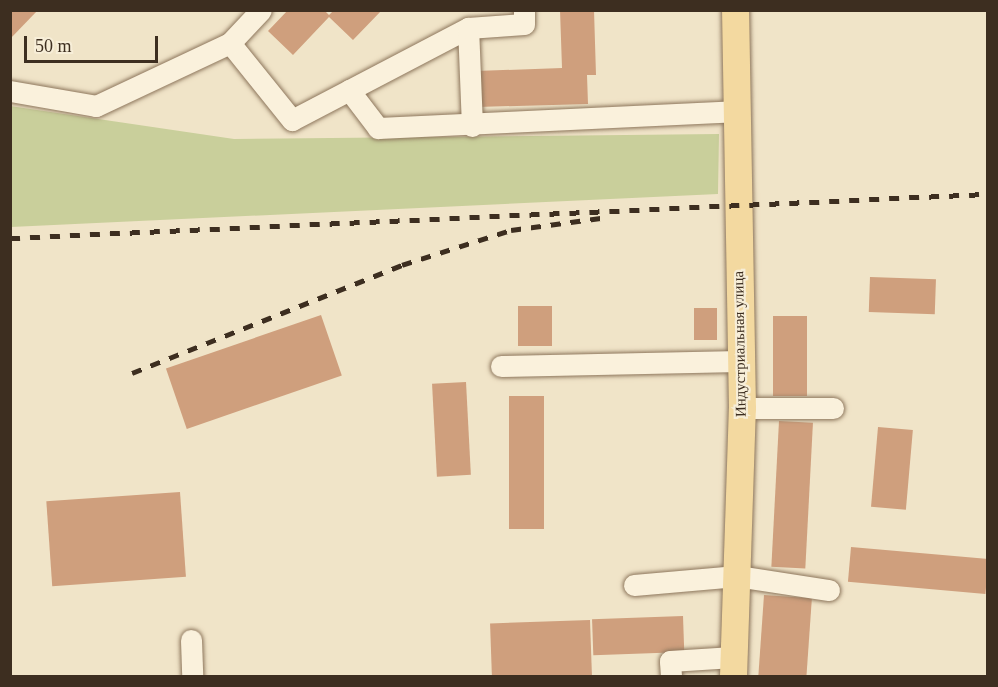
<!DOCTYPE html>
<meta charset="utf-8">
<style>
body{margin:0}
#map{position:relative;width:998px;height:687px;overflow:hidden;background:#f0e4c8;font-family:"Times New Roman",serif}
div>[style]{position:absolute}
.green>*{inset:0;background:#c9cf9b}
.building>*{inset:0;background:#cf9f7d;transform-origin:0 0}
.roads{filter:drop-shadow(0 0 2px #8d765c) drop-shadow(0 0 2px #8d765c)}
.minor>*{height:21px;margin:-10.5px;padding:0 10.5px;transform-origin:10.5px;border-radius:10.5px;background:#faf1dc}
.major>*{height:27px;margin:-13.5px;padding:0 13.5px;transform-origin:13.5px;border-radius:13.5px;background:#f3d9a0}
.rail>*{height:4.5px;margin-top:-2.25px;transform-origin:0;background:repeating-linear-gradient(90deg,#3d2e20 0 10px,transparent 0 20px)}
span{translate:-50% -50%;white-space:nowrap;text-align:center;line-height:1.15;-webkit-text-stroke:4.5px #f7eed8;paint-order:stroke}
.street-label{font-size:15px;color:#3d2e20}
.frame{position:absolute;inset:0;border:12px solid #3d2e20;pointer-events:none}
.scale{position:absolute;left:24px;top:36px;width:134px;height:27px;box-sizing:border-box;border:3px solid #3d2e20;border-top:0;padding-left:8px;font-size:18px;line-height:21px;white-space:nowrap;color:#3d2e20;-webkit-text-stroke:4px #f7eed8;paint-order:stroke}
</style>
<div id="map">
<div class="green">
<i style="clip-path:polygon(10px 106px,234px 139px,719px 134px,718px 194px,11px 227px)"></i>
</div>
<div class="building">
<i style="clip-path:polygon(10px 10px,38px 10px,10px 39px)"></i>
<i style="clip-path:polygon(288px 10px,324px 10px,329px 15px,334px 10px,382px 10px,353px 40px,329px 17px,293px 55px,268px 31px)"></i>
<i style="clip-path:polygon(560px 10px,594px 10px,596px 75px,587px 75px,588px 104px,477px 107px,476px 71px,562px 68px)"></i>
<i style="left:870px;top:277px;width:66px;height:35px;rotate:2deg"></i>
<i style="left:518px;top:306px;width:34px;height:40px"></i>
<i style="left:694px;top:308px;width:23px;height:32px"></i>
<i style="left:321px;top:315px;width:64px;height:164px;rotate:71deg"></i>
<i style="left:773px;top:316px;width:34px;height:80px"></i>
<i style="left:466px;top:382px;width:93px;height:34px;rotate:87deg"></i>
<i style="left:544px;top:396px;width:133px;height:35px;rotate:90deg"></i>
<i style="left:779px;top:421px;width:34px;height:146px;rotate:3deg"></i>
<i style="left:878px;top:427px;width:35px;height:80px;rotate:5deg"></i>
<i style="left:180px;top:492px;width:85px;height:134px;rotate:86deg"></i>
<i style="left:851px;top:547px;width:138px;height:35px;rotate:5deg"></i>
<i style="left:764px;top:595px;width:48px;height:81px;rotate:4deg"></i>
<i style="left:683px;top:616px;width:36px;height:91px;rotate:88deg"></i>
<i style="left:590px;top:620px;width:56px;height:100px;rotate:88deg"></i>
</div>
<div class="roads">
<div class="minor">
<i style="left:230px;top:43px;width:99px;rotate:51.2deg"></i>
<i style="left:292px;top:120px;width:199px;rotate:-27.6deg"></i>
<i style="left:349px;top:90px;width:48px;rotate:52.7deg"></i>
<i style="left:378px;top:128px;width:357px;rotate:-2.7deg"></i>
<i style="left:10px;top:91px;width:87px;rotate:9.9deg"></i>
<i style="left:96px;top:106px;width:148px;rotate:-25.2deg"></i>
<i style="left:230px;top:43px;width:45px;rotate:-46.8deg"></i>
<i style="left:472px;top:126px;width:98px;rotate:-92.3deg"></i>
<i style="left:468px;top:28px;width:56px;rotate:-4.1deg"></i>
<i style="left:524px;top:24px;width:14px;rotate:-90deg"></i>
<i style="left:501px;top:366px;width:240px;rotate:-1.2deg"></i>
<i style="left:742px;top:408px;width:91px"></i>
<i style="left:634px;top:585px;width:103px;rotate:-5deg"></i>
<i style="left:737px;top:576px;width:93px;rotate:8.7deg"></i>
<i style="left:191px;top:640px;width:36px;rotate:88deg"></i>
<i style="left:671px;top:676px;width:15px;rotate:-94deg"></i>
<i style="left:670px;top:661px;width:63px;rotate:-3.6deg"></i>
</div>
<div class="major">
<i style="left:733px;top:676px;width:268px;rotate:-88.1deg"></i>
<i style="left:742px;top:408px;width:398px;rotate:-91deg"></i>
</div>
</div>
<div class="rail">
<i style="left:10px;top:238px;width:979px;rotate:-2.58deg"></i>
<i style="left:132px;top:373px;width:291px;rotate:-21.8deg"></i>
<i style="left:402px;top:265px;width:114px;rotate:-17.8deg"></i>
<i style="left:511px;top:230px;width:98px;rotate:-7.6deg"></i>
</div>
<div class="street-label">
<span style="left:740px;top:344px;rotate:-91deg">Индустриальная улица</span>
</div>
<div class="frame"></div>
<div class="scale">50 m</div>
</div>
